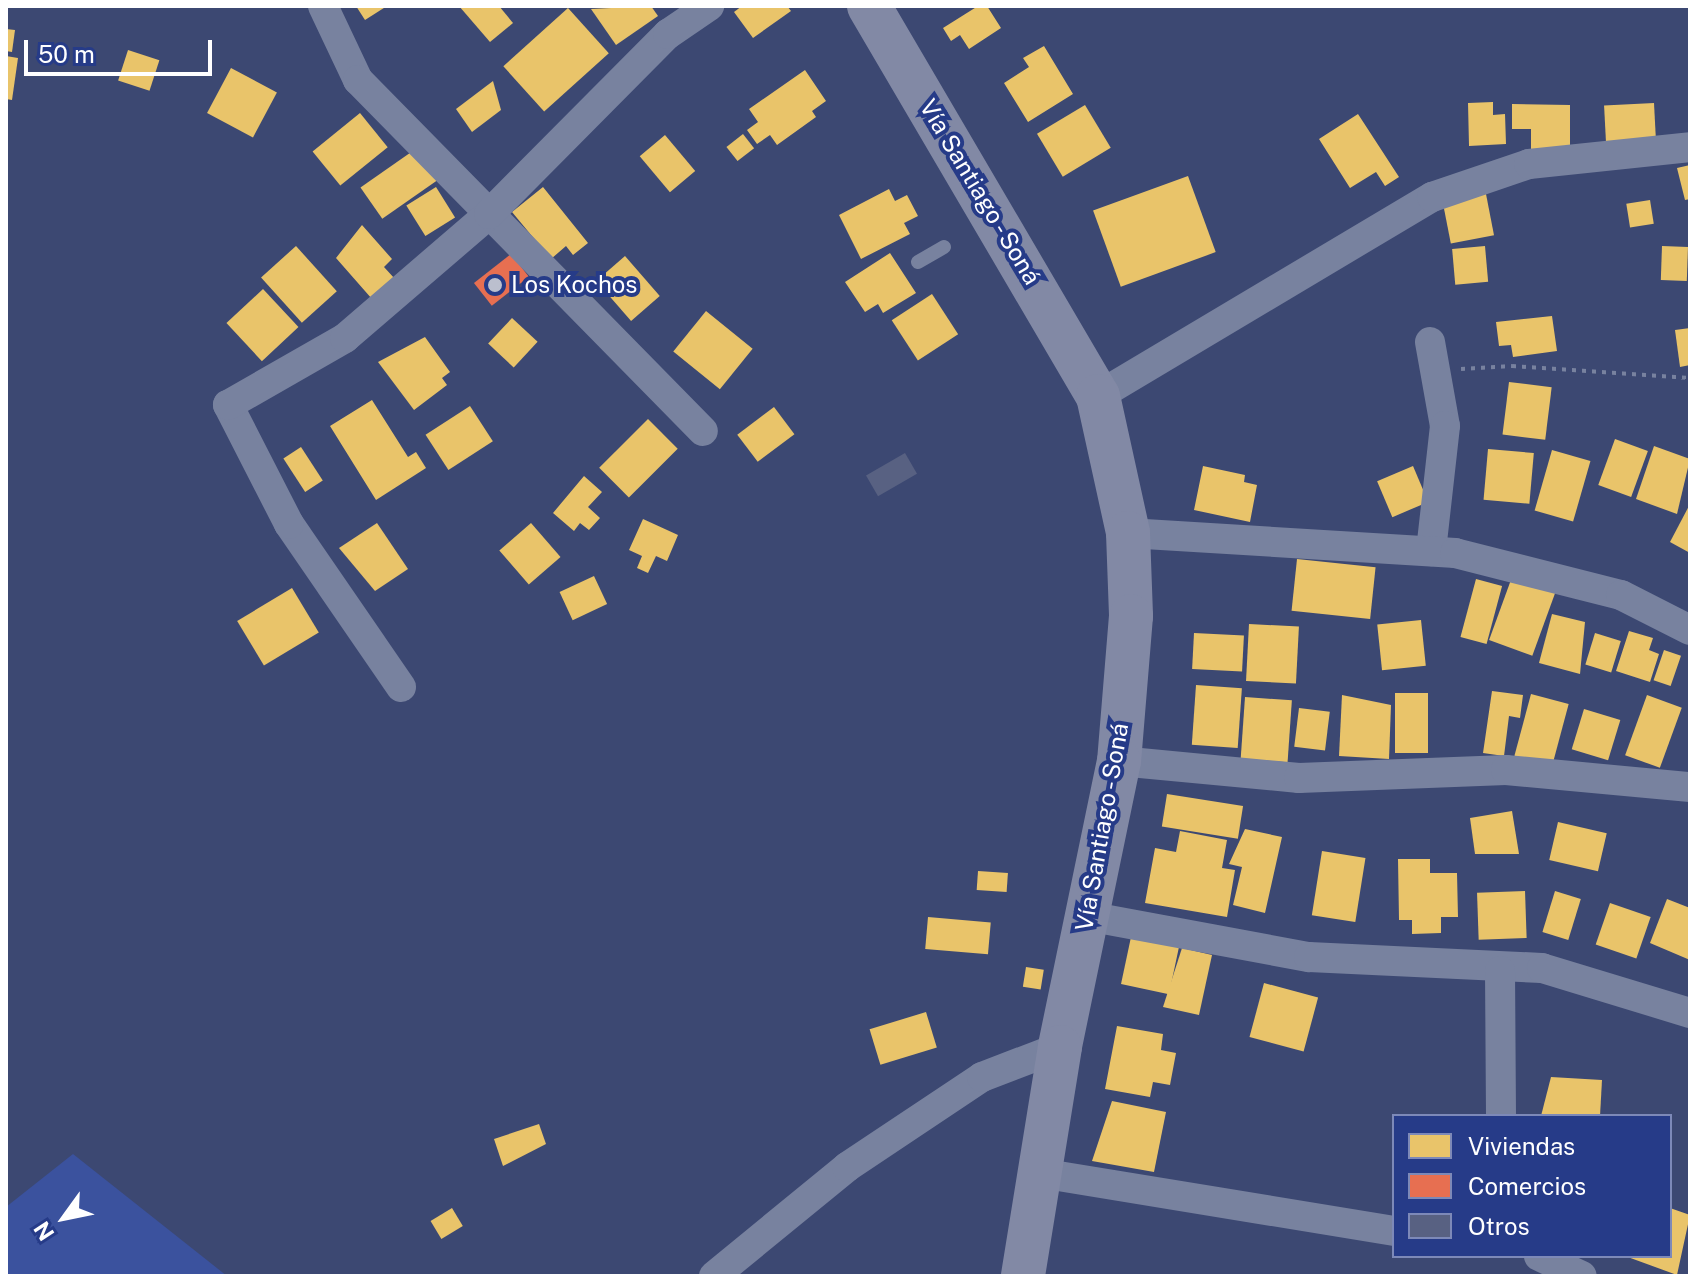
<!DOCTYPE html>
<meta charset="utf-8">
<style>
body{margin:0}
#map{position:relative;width:1696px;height:1282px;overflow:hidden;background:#3c4872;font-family:"Public Sans",sans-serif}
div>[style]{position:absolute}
.green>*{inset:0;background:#3b529e}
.homes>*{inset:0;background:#e9c46a;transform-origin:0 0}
.shops>*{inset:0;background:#e76f51;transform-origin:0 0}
.building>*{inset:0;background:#586182;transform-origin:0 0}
.path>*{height:4px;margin-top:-2px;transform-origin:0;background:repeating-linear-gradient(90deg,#78829f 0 4px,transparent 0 10px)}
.lane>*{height:14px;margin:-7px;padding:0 7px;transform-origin:7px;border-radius:7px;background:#78829f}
.street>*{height:30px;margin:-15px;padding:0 15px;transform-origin:15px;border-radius:15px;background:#78829f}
.primary>*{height:44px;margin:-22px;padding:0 22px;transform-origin:22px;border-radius:22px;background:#8289a5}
.dots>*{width:22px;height:22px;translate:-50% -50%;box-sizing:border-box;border:4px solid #263b88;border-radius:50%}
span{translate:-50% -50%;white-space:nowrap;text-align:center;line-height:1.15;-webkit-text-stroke:8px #263b88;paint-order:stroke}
.street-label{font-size:24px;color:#fff}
.poi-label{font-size:24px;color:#fff}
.left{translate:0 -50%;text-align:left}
.frame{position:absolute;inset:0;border:8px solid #fff;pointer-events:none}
.legend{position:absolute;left:1392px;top:1114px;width:280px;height:144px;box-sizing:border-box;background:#263b88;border:2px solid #7d89b8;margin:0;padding:10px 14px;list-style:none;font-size:24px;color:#fff}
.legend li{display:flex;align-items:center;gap:16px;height:40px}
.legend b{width:40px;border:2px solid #7d89b8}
.north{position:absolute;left:24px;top:1178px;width:80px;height:80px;-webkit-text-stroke:6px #263b88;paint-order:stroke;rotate:237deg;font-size:22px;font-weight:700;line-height:32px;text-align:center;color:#fff}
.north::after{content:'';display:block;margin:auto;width:28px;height:36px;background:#fff;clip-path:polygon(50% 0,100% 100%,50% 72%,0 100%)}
.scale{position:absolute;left:24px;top:40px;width:188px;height:36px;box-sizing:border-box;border:4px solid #fff;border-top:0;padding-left:10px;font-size:24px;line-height:28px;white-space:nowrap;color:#fff;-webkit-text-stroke:6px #263b88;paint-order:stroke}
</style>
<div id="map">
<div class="green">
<i style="clip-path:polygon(73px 1154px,227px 1276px,6px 1276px,6px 1207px)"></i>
</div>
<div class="homes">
<i style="clip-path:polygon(356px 6px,387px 6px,365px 20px)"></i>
<i style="clip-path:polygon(459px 6px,499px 6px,513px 23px,490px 42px)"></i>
<i style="clip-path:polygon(651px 6px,658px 16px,616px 45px,591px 9px)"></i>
<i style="clip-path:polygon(742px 6px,787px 6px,791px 11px,753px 38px,734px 12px)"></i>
<i style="clip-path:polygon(978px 6px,987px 6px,1001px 28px,969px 49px,960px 35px,951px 41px,943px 28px)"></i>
<i style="left:568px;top:8px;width:61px;height:87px;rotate:48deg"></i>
<i style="clip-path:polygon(6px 29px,15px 30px,12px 52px,6px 51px)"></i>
<i style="clip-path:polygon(1044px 46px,1073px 94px,1028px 122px,1004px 83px,1029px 67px,1023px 58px)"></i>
<i style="left:128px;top:50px;width:33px;height:32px;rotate:18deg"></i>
<i style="clip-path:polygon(6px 56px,18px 58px,12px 100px,6px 99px)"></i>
<i style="left:231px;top:68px;width:52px;height:51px;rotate:28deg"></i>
<i style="clip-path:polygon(805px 70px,826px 101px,812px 111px,816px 117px,777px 145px,770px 135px,757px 144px,747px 130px,758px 122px,749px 109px)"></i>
<i style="clip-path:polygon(493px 81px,501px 110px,472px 132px,456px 109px)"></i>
<i style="clip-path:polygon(1493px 102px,1493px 115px,1505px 114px,1506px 144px,1469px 146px,1468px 103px)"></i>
<i style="left:1654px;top:103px;width:40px;height:50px;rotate:87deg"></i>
<i style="clip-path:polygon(1512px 104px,1570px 105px,1570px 152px,1531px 152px,1531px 129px,1512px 129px)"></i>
<i style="left:1085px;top:105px;width:50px;height:56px;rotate:59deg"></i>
<i style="left:360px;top:113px;width:44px;height:61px;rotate:51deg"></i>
<i style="clip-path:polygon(1358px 114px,1399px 177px,1385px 186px,1376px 172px,1350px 188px,1319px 139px)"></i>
<i style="left:743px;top:134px;width:18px;height:21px;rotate:52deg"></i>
<i style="left:665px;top:135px;width:47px;height:33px;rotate:50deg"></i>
<i style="left:417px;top:148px;width:38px;height:69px;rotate:55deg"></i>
<i style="clip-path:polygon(1690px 165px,1690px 199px,1685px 200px,1677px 168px)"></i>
<i style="left:1188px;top:176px;width:81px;height:101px;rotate:70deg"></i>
<i style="left:436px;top:187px;width:36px;height:35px;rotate:58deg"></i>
<i style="clip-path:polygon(543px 187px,588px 243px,573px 255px,566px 246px,551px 259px,512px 212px)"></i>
<i style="clip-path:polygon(889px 189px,895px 201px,907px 195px,918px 216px,904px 223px,910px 234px,861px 259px,839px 215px)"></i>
<i style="left:1486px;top:194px;width:42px;height:44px;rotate:79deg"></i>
<i style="left:1650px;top:200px;width:24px;height:24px;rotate:81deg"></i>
<i style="clip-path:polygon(362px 225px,392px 259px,384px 267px,395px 279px,372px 299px,336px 258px)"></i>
<i style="left:296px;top:246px;width:61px;height:47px;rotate:48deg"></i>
<i style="left:1485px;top:246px;width:36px;height:33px;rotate:85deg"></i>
<i style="left:1662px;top:246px;width:26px;height:34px;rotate:2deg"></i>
<i style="clip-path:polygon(890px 253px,916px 293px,883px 313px,878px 304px,865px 312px,845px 282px)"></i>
<i style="left:625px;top:256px;width:53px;height:38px;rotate:49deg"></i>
<i style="left:263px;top:289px;width:52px;height:50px;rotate:47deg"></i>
<i style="left:932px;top:294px;width:48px;height:48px;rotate:57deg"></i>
<i style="left:706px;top:311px;width:60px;height:52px;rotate:39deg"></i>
<i style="clip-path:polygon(1552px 316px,1557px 351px,1513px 357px,1511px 345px,1499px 346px,1496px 322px)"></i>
<i style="left:512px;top:318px;width:35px;height:35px;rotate:43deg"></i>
<i style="clip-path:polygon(1690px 328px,1690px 365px,1680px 367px,1675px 330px)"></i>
<i style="clip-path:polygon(425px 337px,450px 372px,442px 378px,447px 385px,414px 410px,378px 362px)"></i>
<i style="left:1509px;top:382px;width:43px;height:53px;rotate:7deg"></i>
<i style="clip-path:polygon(372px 400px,408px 457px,416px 452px,426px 468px,376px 500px,330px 426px)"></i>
<i style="left:470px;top:406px;width:42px;height:53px;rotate:57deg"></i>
<i style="left:774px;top:407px;width:34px;height:46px;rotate:53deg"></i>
<i style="left:648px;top:419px;width:42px;height:69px;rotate:45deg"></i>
<i style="left:1615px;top:439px;width:35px;height:49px;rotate:20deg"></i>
<i style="clip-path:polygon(1654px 446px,1690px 459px,1677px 514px,1636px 499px)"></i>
<i style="left:301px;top:447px;width:40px;height:21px;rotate:57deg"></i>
<i style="left:1488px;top:449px;width:46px;height:51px;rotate:5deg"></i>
<i style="left:1552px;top:450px;width:40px;height:63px;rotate:16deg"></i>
<i style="clip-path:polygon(1203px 466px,1245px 475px,1244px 482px,1257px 485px,1250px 522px,1194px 510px)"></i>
<i style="left:1413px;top:466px;width:39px;height:39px;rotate:67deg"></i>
<i style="clip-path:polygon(584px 476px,602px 492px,588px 507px,600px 518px,589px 530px,580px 523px,574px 531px,553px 513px)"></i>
<i style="clip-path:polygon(1690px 504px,1690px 553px,1670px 542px)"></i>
<i style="clip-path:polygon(643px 519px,678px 535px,667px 561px,656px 556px,648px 573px,637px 568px,642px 556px,629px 550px)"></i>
<i style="clip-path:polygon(377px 523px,408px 569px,375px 591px,339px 548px)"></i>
<i style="left:531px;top:523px;width:45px;height:42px;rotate:49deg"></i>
<i style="left:1297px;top:559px;width:79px;height:52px;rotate:6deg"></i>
<i style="left:594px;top:576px;width:31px;height:38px;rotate:65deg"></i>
<i style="left:1512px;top:577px;width:46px;height:67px;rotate:20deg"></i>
<i style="left:1476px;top:579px;width:27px;height:60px;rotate:15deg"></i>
<i style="left:292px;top:588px;width:52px;height:64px;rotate:59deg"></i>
<i style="clip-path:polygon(1552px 614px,1585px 622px,1580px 674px,1539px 663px)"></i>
<i style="left:1421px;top:620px;width:46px;height:44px;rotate:84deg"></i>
<i style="left:1249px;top:624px;width:50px;height:57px;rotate:3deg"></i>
<i style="clip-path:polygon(1629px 631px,1653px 638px,1649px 650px,1659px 654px,1650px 682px,1616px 671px)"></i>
<i style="left:1194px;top:633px;width:50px;height:36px;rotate:3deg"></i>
<i style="left:1595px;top:633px;width:27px;height:33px;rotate:17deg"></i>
<i style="left:1664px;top:650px;width:18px;height:32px;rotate:19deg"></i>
<i style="left:1196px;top:685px;width:46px;height:60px;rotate:4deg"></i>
<i style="clip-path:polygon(1492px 691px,1523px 695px,1520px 718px,1509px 716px,1504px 756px,1483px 753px)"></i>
<i style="left:1395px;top:693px;width:33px;height:60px"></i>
<i style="left:1531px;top:694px;width:39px;height:64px;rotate:15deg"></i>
<i style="clip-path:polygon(1342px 695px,1391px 705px,1389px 759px,1339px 756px)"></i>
<i style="left:1647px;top:695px;width:37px;height:64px;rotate:20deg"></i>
<i style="left:1245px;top:697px;width:47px;height:62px;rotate:4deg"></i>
<i style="left:1299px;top:708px;width:31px;height:39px;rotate:7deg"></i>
<i style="left:1584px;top:709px;width:38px;height:42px;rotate:17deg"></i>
<i style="left:1167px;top:794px;width:77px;height:33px;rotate:9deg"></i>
<i style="clip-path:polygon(1512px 811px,1519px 854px,1475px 854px,1470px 818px)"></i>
<i style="left:1558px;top:822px;width:50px;height:39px;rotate:13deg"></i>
<i style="clip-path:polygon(1245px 829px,1282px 837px,1265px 913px,1233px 905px,1242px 867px,1229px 864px)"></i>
<i style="clip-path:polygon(1180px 831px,1227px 840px,1222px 868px,1235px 870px,1227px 917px,1145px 903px,1155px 848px,1176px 852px)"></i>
<i style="left:1322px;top:851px;width:44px;height:65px;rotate:9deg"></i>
<i style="clip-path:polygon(1398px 859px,1430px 859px,1430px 873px,1457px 873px,1458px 917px,1441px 917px,1441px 933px,1412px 934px,1412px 920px,1399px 920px)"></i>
<i style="left:978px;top:871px;width:30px;height:19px;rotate:4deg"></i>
<i style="left:1525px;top:891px;width:47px;height:48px;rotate:88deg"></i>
<i style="left:1555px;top:891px;width:27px;height:43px;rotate:17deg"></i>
<i style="clip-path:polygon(1667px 899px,1690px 908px,1690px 960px,1650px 943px)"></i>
<i style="left:1610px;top:903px;width:43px;height:44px;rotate:19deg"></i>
<i style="left:928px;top:917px;width:63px;height:32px;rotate:5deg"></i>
<i style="left:1131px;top:937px;width:49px;height:48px;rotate:12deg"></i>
<i style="clip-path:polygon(1182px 948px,1212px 955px,1199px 1015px,1163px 1007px)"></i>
<i style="left:1026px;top:967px;width:18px;height:20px;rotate:9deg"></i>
<i style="left:1264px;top:983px;width:56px;height:56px;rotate:15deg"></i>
<i style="left:926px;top:1012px;width:37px;height:59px;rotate:73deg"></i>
<i style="clip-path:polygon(1117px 1026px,1163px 1034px,1161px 1050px,1176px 1053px,1170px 1085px,1153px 1082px,1150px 1097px,1105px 1089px)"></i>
<i style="clip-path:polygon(1551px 1077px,1602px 1080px,1600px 1116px,1541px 1116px)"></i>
<i style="clip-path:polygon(1112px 1101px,1166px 1112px,1154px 1172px,1092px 1161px)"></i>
<i style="clip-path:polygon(539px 1124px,546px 1144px,503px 1166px,494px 1139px)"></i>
<i style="left:452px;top:1208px;width:21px;height:25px;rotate:59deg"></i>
<i style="clip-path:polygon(1670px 1208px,1690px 1215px,1677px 1275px,1625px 1256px,1670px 1256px)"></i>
</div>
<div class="shops">
<i style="left:511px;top:254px;width:29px;height:47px;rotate:52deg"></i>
</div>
<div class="building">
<i style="left:905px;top:453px;width:24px;height:45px;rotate:60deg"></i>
</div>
<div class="path">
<i style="left:1461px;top:369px;width:51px;rotate:-3.4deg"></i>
<i style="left:1512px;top:366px;width:178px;rotate:3.9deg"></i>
</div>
<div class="lane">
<i style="left:918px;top:262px;width:30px;rotate:-30deg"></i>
</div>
<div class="street">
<i style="left:323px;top:6px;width:82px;rotate:64.7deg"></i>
<i style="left:358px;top:80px;width:492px;rotate:45.5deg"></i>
<i style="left:1430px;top:342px;width:85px;rotate:79.9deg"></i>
<i style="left:1445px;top:426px;width:126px;rotate:96.4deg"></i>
<i style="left:1098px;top:396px;width:389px;rotate:-30.8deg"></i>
<i style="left:1432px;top:197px;width:102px;rotate:-18.8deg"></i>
<i style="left:1529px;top:164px;width:162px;rotate:-6deg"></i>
<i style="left:1128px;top:533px;width:328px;rotate:3.5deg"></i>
<i style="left:1455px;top:553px;width:171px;rotate:14.2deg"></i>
<i style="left:1621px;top:595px;width:77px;rotate:26.9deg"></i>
<i style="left:401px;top:687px;width:198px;rotate:-124.5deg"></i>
<i style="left:289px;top:524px;width:134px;rotate:-117.1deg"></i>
<i style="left:228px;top:405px;width:135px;rotate:-29.8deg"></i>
<i style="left:345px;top:338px;width:190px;rotate:-40.7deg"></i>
<i style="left:489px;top:214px;width:254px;rotate:-45.2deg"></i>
<i style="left:668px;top:34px;width:50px;rotate:-34.3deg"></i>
<i style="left:1119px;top:761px;width:181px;rotate:5.4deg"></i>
<i style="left:1299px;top:778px;width:207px;rotate:-2.2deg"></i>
<i style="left:1506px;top:770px;width:185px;rotate:5.3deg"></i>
<i style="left:1087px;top:916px;width:226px;rotate:10.5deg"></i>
<i style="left:1309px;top:957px;width:233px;rotate:2.7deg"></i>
<i style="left:1542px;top:968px;width:155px;rotate:16.9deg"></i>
<i style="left:1500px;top:971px;width:145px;rotate:89.6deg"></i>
<i style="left:1040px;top:1173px;width:359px;rotate:9.3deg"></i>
<i style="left:1539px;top:1256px;width:47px;rotate:24.9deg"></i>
<i style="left:714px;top:1276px;width:172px;rotate:-39.3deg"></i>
<i style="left:847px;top:1167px;width:162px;rotate:-33.7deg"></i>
<i style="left:982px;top:1077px;width:84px;rotate:-21deg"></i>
</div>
<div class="primary">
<i style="left:869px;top:6px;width:452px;rotate:59.6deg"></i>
<i style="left:1098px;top:396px;width:140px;rotate:77.6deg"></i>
<i style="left:1128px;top:533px;width:83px;rotate:87.9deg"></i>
<i style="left:1131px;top:616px;width:145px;rotate:94.7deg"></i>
<i style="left:1119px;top:761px;width:292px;rotate:101.7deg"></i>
<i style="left:1060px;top:1047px;width:232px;rotate:99.2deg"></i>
</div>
<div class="dots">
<i style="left:495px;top:285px;background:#bbbfce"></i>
</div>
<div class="street-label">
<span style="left:980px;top:192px;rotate:59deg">Vía Santiago - Soná</span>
<span style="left:1102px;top:827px;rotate:-80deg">Vía Santiago - Soná</span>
</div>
<div class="poi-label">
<span class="left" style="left:511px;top:285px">Los Kochos</span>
</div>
<div class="frame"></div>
<ul class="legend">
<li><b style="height:22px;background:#e9c46a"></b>Viviendas</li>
<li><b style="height:22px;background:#e76f51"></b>Comercios</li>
<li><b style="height:22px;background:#586182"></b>Otros</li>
</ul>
<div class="north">N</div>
<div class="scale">50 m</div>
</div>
